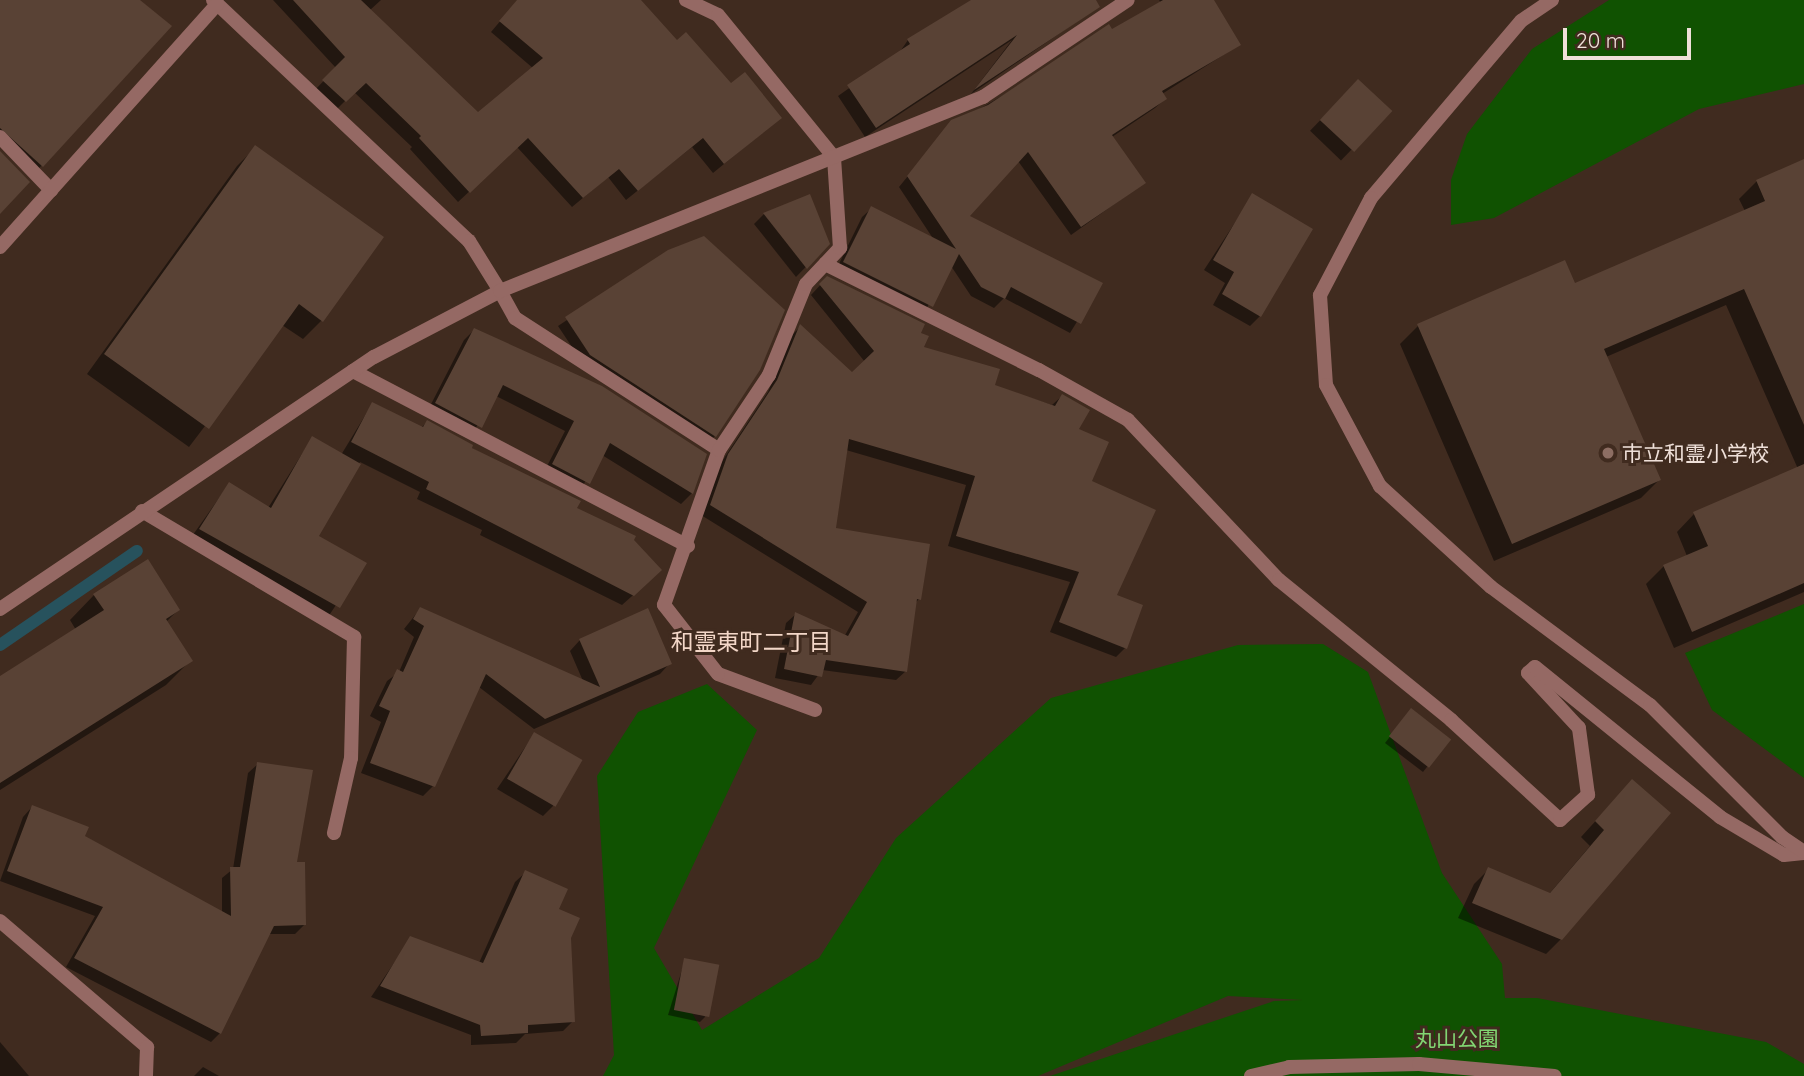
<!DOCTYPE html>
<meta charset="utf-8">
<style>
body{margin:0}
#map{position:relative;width:1804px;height:1076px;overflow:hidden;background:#402b1f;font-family:Quicksand,"Noto Sans JP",sans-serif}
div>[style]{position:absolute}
.green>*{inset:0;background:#105201}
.shadow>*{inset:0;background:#0007;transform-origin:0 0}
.stream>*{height:12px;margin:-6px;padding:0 6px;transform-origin:6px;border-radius:6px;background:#27525d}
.building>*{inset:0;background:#594235;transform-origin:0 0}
.lane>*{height:14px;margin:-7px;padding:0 7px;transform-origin:7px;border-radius:7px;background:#956964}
.street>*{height:14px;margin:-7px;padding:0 7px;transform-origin:7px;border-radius:7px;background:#956964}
.dots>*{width:19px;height:19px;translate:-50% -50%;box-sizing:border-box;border:4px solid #402b1f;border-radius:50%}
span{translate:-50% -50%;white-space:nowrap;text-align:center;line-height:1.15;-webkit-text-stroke:6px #402b1f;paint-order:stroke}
.poi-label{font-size:21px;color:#efe0d9}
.left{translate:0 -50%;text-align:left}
.park-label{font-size:21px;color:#82d673}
.neighbourhood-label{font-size:23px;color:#f3d7c8}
.scale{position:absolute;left:1563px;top:28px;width:128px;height:32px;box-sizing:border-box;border:4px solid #efe0d9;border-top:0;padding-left:9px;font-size:21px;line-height:24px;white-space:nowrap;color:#efe0d9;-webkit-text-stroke:5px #402b1f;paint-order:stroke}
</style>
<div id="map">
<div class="green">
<i style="clip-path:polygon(1609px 0,1804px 0,1804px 84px,1699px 109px,1494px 218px,1451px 225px,1451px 180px,1467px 134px,1532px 49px)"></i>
<i style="clip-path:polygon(1804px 604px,1804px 778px,1712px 710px,1685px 653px)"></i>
<i style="clip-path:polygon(1323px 644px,1368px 672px,1442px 873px,1502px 964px,1505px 998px,1537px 998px,1766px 1042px,1804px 1064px,1804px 1076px,1050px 1076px,1274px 1001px,1303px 1000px,1228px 996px,1038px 1076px,603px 1076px,614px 1055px,597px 776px,638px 712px,707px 684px,757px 730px,654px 948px,702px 1030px,819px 958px,896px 838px,1051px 698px,1238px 645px)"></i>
</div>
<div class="shadow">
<i style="clip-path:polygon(0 0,137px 0,169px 26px,32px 176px,0 143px)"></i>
<i style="clip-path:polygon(273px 0,381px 0,369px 11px,478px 114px,534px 69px,491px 32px,518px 0,564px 0,731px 85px,780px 118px,713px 173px,692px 147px,626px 200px,608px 177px,572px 207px,517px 147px,458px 202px,410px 149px,412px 147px,354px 92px,335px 111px,314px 91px,336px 68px)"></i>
<i style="clip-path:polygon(974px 0,1094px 0,1098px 7px,971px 94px,1012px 40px,865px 137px,838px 96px,899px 53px,908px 40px)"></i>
<i style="clip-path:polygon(1159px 0,1212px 0,1239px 45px,1162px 94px,1165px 99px,1155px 108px,1112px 137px,1144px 183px,1071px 235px,1018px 161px,967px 217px,1101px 283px,1070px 333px,1004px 298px,994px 308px,971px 296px,951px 266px,922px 316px,835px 272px,862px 217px,872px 208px,934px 240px,899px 187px,947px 128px,1161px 3px)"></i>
<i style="left:1358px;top:81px;width:43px;height:69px;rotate:44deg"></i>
<i style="clip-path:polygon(256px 147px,322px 320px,303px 339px,282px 325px,189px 447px,87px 374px,237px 166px)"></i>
<i style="clip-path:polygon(1804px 163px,1804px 592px,1674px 648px,1646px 584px,1664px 566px,1687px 556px,1677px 532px,1694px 514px,1798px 469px,1726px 305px,1606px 357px,1659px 480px,1641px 498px,1494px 561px,1400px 344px,1418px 326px,1564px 262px,1574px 285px,1745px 211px,1739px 199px,1757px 181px)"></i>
<i style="clip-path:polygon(1253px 195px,1260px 316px,1250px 326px,1213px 305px,1225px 283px,1204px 270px)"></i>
<i style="clip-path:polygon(809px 196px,828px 244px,796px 277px,754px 224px,764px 214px)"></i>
<i style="clip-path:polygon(669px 252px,715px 436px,707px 443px,582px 362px,558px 326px)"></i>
<i style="clip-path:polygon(827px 278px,918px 334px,921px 348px,994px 386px,1052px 405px,1062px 396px,1076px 430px,1115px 596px,1125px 648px,1116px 657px,1050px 632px,1070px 582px,948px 546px,966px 485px,846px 450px,834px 530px,919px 599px,914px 604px,906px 671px,896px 680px,822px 670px,811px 685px,775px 678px,786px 623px,796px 614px,844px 637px,858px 612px,701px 515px,719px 466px,768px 392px,791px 336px,800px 327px,852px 374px,865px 362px,811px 295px)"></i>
<i style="clip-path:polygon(474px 330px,705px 455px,692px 493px,681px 504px,602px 455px,578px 493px,543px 474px,565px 431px,496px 396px,470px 437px,426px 414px,464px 340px)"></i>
<i style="clip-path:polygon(372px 404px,421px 428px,427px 422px,632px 541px,650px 580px,622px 605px,480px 535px,482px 530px,417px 499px,420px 492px,360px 462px,317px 536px,364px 563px,328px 617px,190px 539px,229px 484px,268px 508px,312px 438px,341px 455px)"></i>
<i style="clip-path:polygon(147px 562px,178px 610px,166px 622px,190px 661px,166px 685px,0 790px,0 678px,76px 630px,70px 620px,94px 595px)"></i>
<i style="clip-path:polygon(420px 609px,583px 681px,570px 651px,580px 640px,670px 663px,660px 674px,534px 729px,479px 687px,433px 786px,423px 796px,361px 773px,381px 722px,370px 716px,387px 681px,399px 672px,414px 637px,404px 629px)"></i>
<i style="clip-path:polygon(1407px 715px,1449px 739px,1423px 772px,1385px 743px)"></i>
<i style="clip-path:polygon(534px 734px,553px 806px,543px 816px,497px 789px)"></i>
<i style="clip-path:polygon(258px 764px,295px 863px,305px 924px,295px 934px,268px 934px,220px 1033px,211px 1042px,66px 967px,95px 916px,0 881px,23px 817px,32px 807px,222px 913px,222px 878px,233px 869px,248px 773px)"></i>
<i style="clip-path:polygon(1632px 781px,1561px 939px,1546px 954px,1458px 918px,1474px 884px,1489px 869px,1549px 894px,1590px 846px,1581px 837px)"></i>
<i style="clip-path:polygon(526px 872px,557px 910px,569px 937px,573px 1021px,563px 1031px,525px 1034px,516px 1043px,471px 1045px,471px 1035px,371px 997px,411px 938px,479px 963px,515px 882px)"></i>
<i style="clip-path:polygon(685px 960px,705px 1017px,700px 1022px,668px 1015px)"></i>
<i style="clip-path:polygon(0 1042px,29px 1076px,0 1076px)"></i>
<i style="clip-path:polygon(203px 1067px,219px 1076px,194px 1076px)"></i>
</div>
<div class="stream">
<i style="left:0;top:645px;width:166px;rotate:-34.5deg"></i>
</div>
<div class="building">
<i style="clip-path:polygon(0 0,140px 0,172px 26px,43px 167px,0 128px)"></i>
<i style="clip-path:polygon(293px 0,361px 0,478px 112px,543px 58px,499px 21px,517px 0,641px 0,677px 40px,686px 32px,731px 83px,745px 72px,782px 118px,724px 164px,703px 138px,638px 191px,619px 169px,583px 198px,528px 138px,470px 193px,419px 138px,421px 136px,366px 83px,346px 102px,322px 80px,345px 57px)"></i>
<i style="clip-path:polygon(971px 0,1096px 0,1100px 7px,974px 90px,1017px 35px,876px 128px,847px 85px,910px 44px,907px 39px)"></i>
<i style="clip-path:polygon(1163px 0,1214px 0,1241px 45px,1162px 91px,1167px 99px,1112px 135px,1146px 183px,1081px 227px,1028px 152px,970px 216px,1103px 283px,1081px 324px,1011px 287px,1005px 299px,981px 287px,959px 254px,933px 307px,843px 262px,871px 206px,956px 249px,907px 176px,951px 120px,988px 105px,1109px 24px,1112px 29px)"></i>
<i style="left:1358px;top:79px;width:47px;height:56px;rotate:43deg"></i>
<i style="clip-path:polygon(255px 145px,384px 237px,323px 322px,299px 304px,209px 429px,104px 354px)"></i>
<i style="clip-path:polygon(0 151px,30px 182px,0 214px)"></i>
<i style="clip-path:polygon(1804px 159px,1804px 425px,1744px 289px,1604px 349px,1661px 480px,1512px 544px,1417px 324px,1565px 260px,1575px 283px,1765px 201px,1756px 180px)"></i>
<i style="clip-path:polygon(1252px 193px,1313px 229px,1261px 317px,1222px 294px,1234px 272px,1213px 260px)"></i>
<i style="clip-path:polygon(810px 194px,830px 244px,807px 269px,763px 213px)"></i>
<i style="clip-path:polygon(704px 236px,785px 310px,760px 370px,716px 437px,590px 355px,565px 317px,668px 250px)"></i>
<i style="clip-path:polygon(827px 276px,925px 324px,921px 333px,929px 336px,924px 347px,1000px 369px,995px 385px,1055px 406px,1062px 394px,1090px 410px,1079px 429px,1109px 442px,1092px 481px,1156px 510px,1117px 595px,1143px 605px,1127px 649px,1059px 622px,1079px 572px,956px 536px,975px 476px,849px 439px,836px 528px,930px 544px,921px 600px,917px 599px,907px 672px,826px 660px,822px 677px,784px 669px,795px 612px,848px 636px,867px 602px,710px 505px,728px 454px,777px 380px,800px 324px,852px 372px,874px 351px,819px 284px)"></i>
<i style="clip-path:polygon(474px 328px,602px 386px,707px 454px,693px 494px,610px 443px,590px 484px,552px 464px,574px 421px,503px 385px,482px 428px,435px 403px)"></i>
<i style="clip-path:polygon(372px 402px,423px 427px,427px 420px,473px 445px,472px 448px,581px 501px,577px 508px,636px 536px,634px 540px,662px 570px,634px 596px,426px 489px,429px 482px,351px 442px)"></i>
<i style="clip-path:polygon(312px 436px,361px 464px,319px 536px,367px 563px,340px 608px,199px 529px,229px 482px,271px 508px)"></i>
<i style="clip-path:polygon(1804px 464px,1804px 583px,1692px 632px,1663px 565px,1708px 546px,1693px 512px)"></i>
<i style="clip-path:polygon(148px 559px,180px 610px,166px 619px,193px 661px,0 783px,0 676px,104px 610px,93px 594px)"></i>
<i style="clip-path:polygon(420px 607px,600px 687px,579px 639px,648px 608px,672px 664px,545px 719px,486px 674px,435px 787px,370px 763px,390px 711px,379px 706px,397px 669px,403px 672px,424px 626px,413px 619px)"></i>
<i style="left:1411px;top:708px;width:51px;height:36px;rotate:38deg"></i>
<i style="left:534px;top:732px;width:56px;height:54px;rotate:30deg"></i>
<i style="clip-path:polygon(257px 762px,313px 770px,297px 862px,305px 862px,306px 925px,274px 926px,221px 1034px,74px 958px,103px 907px,7px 871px,32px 805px,89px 827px,85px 836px,231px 916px,230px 867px,240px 867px)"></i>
<i style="clip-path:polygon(1632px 779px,1671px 813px,1562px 940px,1472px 903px,1488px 867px,1550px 893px,1604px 830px,1595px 821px)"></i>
<i style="clip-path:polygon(525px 870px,568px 889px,559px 909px,580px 918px,571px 938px,575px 1022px,528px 1025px,528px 1033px,481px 1036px,480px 1025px,380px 986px,410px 936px,483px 963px)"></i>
<i style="left:684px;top:958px;width:36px;height:53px;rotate:11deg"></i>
</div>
<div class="lane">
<i style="left:825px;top:264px;width:239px;rotate:26.4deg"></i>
<i style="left:1039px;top:370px;width:102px;rotate:29.3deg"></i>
<i style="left:1128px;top:420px;width:220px;rotate:46.7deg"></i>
<i style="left:1279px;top:580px;width:222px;rotate:39.1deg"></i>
<i style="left:1451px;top:720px;width:148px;rotate:42.5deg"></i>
<i style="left:1560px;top:820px;width:38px;rotate:-42deg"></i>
<i style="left:1588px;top:795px;width:68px;rotate:-97.7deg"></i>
<i style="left:1579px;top:728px;width:75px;rotate:-132.8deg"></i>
<i style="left:1528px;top:673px;width:9px;rotate:-41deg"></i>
<i style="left:1535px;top:667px;width:238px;rotate:39deg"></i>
<i style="left:1720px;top:817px;width:74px;rotate:30.7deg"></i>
<i style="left:1784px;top:855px;width:20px;rotate:-6deg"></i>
<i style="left:500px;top:291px;width:31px;rotate:61deg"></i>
<i style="left:515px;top:318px;width:243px;rotate:32.9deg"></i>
<i style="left:353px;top:371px;width:378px;rotate:27.6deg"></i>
<i style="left:142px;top:511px;width:247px;rotate:30.7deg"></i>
<i style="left:354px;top:637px;width:121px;rotate:91.4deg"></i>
<i style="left:351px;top:758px;width:77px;rotate:102.8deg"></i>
<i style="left:815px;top:710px;width:103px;rotate:-159.6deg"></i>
<i style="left:718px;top:674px;width:88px;rotate:-128deg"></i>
<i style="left:664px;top:605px;width:164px;rotate:-70.5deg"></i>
<i style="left:719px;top:450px;width:90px;rotate:-56.3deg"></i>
<i style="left:769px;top:375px;width:98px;rotate:-67.9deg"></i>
<i style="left:806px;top:284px;width:50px;rotate:-46.6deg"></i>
<i style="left:840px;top:248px;width:91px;rotate:-93.8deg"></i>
</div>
<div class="street">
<i style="left:213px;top:0;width:352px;rotate:43.3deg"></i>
<i style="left:469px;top:241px;width:59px;rotate:58.2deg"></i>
<i style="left:686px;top:0;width:35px;rotate:25deg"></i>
<i style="left:718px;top:15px;width:183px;rotate:50.8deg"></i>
<i style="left:1552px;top:0;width:37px;rotate:146deg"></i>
<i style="left:1521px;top:21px;width:232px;rotate:130.3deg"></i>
<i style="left:1371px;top:198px;width:110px;rotate:117.7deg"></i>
<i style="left:1320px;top:295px;width:90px;rotate:86.2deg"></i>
<i style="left:1326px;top:385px;width:115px;rotate:61.9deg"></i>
<i style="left:1380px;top:486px;width:150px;rotate:42.3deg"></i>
<i style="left:1491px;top:587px;width:198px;rotate:36.6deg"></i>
<i style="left:1650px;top:705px;width:187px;rotate:45deg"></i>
<i style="left:1782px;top:837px;width:27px;rotate:34deg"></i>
<i style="left:0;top:137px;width:74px;rotate:46.1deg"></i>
<i style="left:0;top:247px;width:326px;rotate:-48.2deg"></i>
<i style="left:0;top:609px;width:451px;rotate:-34deg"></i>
<i style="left:374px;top:357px;width:142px;rotate:-27.6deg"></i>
<i style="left:500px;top:291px;width:521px;rotate:-21.88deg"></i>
<i style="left:983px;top:97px;width:174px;rotate:-33.8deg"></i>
<i style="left:0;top:921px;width:194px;rotate:40.6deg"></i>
<i style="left:147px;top:1047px;width:29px;rotate:92deg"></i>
<i style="left:1251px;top:1076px;width:39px;rotate:-13deg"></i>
<i style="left:1289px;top:1067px;width:130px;rotate:-1.3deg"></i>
<i style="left:1419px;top:1064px;width:136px;rotate:5.1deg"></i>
</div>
<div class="dots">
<i style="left:1608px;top:453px;background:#8d6e63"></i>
</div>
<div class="poi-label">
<span class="left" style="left:1622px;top:453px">市立和霊小学校</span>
</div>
<div class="park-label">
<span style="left:1457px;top:1038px">丸山公園</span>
</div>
<div class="neighbourhood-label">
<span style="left:751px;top:642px">和霊東町二丁目</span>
</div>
<div class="scale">20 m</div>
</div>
